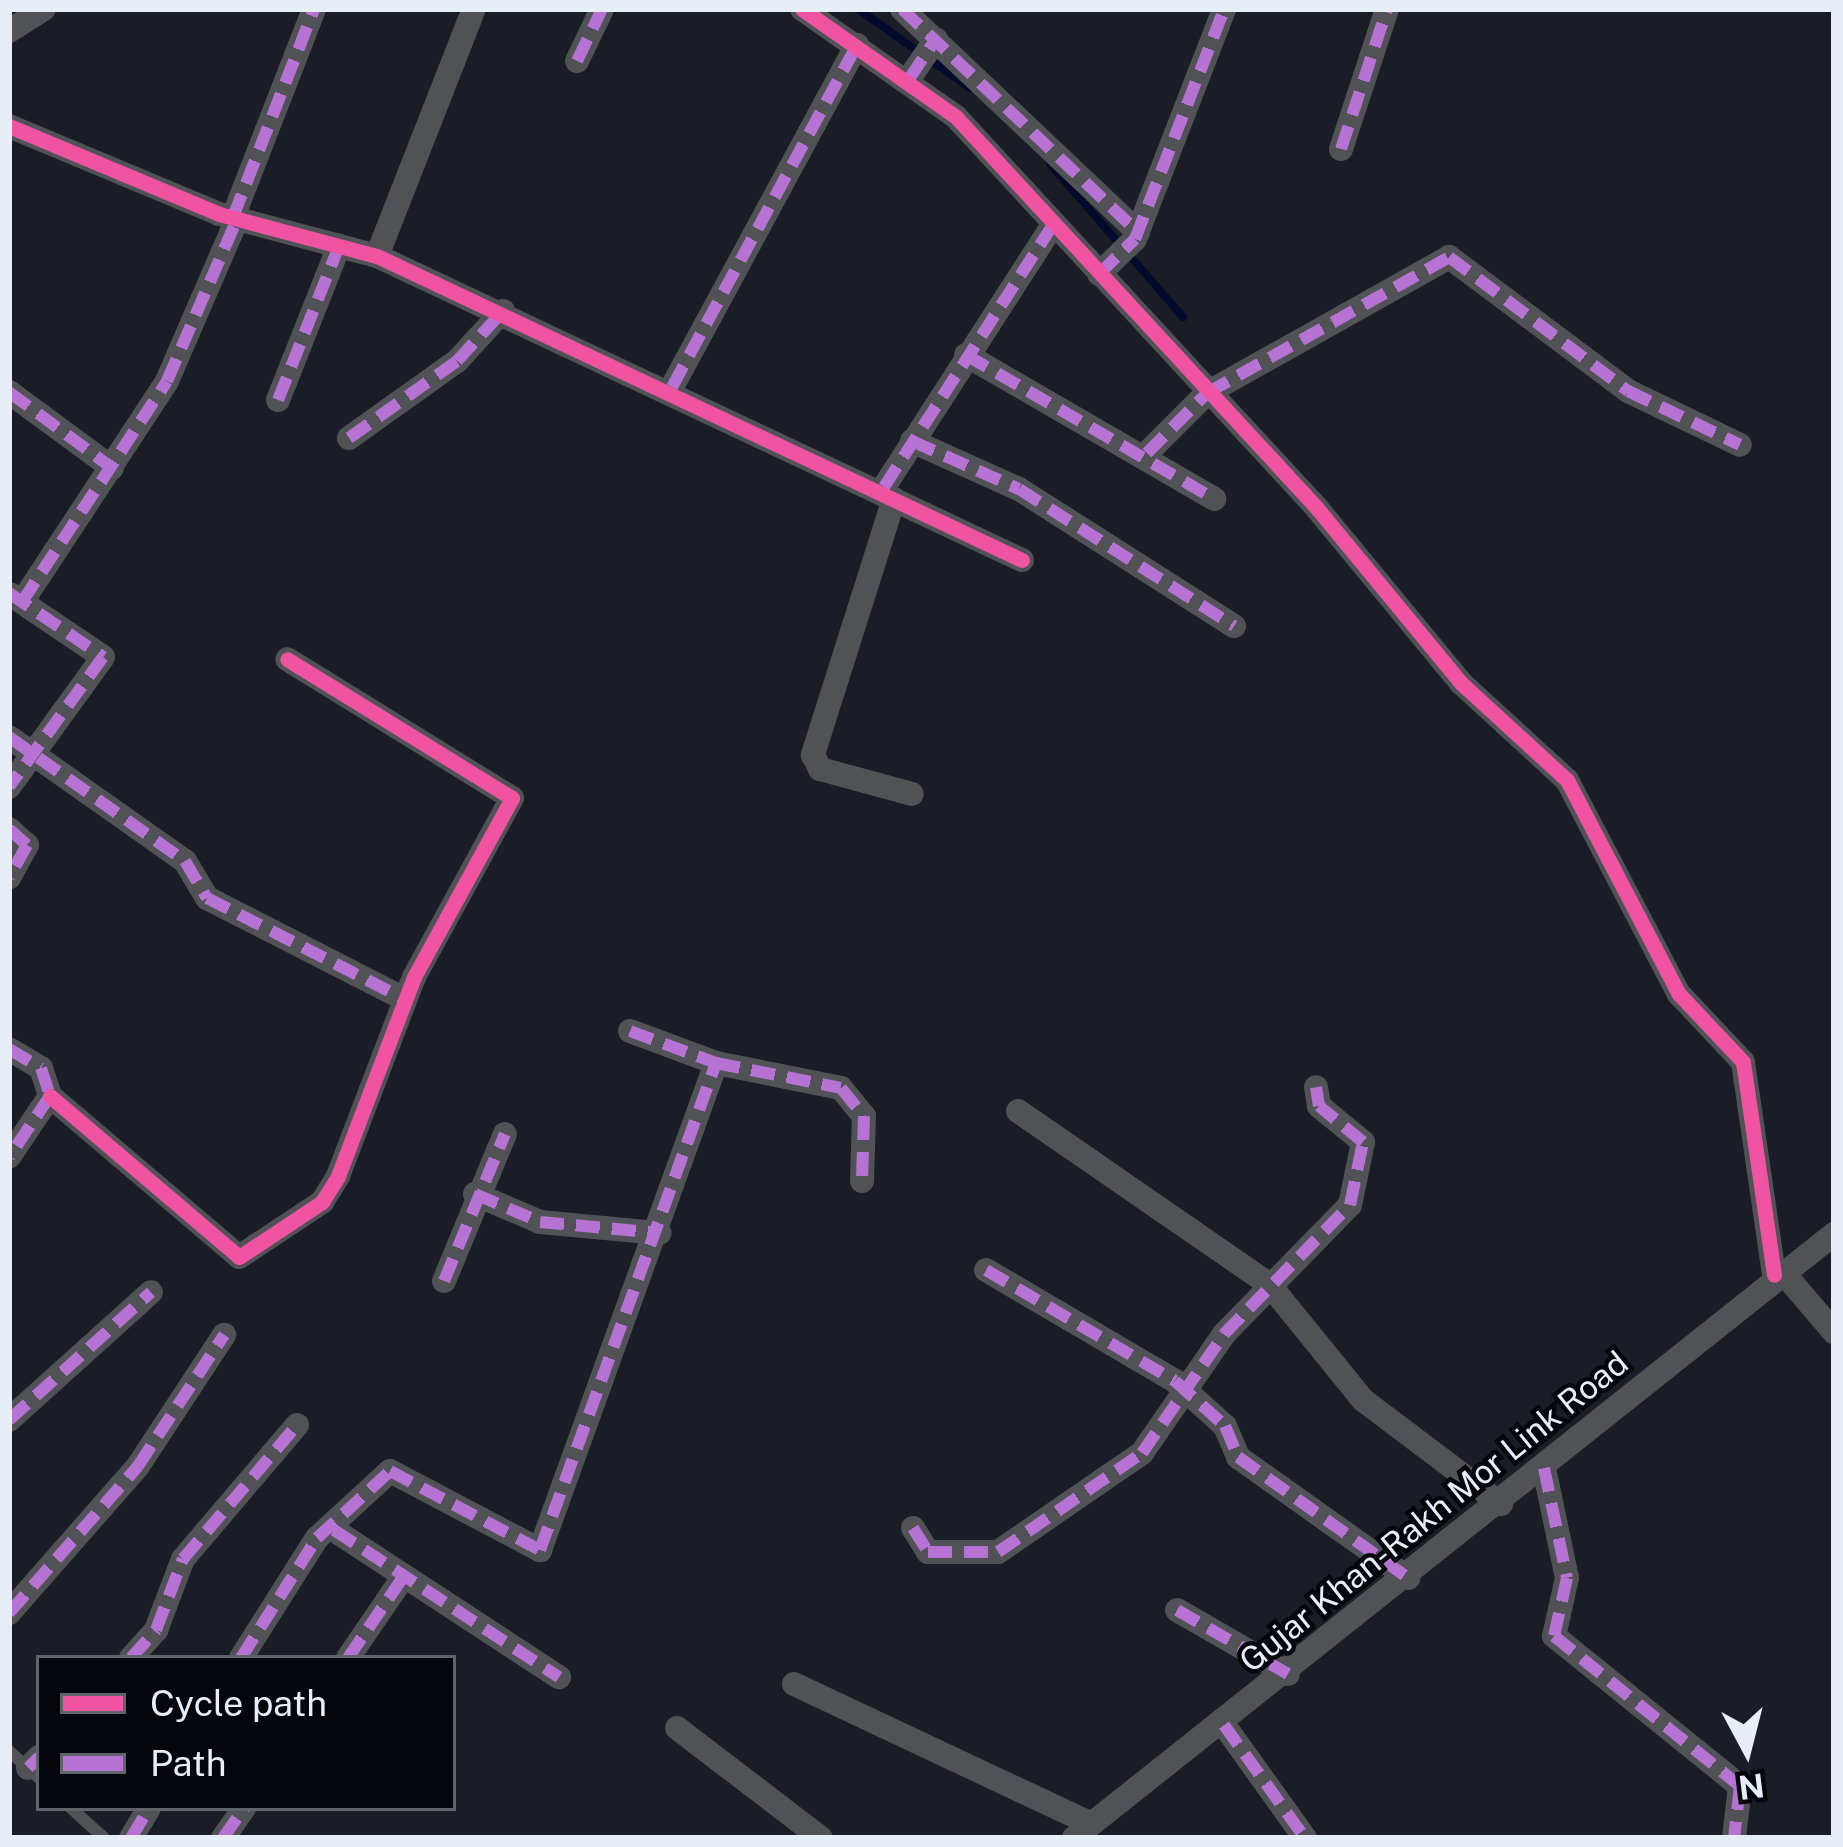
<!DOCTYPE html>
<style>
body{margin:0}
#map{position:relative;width:1843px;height:1847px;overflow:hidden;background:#1a1d25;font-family:"Public Sans",sans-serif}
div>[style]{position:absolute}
.stream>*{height:8px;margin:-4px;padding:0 4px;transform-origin:4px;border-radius:4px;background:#040a2c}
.service>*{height:12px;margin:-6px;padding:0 6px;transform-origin:6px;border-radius:6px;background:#515256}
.minor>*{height:24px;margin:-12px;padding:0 12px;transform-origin:12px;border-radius:12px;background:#515256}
.quiet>*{height:12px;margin-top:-6px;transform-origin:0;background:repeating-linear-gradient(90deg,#b673d3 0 24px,transparent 0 36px)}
.cycleway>*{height:15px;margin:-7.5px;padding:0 7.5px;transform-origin:7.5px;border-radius:7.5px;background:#f153a3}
span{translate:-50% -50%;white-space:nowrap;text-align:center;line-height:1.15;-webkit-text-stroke:9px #04060c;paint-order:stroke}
.street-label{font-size:33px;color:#e8eef8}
.frame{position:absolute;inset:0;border:12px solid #e8eef8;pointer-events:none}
.legend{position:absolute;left:36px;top:1655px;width:420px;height:156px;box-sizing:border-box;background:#04060c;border:3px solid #5f636a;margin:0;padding:15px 21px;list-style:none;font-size:36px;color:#e8eef8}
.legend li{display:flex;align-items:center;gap:24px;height:60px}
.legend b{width:60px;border:3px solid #5f636a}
.north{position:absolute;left:1687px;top:1691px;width:120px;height:120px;-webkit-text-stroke:9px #04060c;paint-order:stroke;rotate:173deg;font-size:33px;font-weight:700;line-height:48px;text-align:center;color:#e8eef8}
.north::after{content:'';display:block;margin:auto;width:42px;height:54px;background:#e8eef8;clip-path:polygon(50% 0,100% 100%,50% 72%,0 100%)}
</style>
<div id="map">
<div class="stream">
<i style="left:858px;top:9px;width:137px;rotate:35.2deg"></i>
<i style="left:1050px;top:164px;width:203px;rotate:49deg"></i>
</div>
<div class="service">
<i style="left:9px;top:1751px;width:40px;rotate:42deg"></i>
<i style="left:71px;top:1808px;width:45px;rotate:42.3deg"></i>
</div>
<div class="minor">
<i style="left:802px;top:9px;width:188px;rotate:35deg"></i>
<i style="left:956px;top:117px;width:531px;rotate:47.29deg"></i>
<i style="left:1316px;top:507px;width:228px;rotate:50.5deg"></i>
<i style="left:1461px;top:683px;width:144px;rotate:42.5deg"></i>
<i style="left:1567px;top:780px;width:242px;rotate:62.4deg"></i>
<i style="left:1679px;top:994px;width:93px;rotate:46.7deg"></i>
<i style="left:1743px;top:1062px;width:215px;rotate:81.7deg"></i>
<i style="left:902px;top:9px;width:325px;rotate:43.4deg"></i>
<i style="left:9px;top:31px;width:41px;rotate:-32.2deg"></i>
<i style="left:577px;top:61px;width:58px;rotate:-64.3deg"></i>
<i style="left:909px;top:79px;width:48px;rotate:-56deg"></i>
<i style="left:9px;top:126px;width:228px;rotate:22.7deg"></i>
<i style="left:219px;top:214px;width:163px;rotate:14.9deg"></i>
<i style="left:377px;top:256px;width:713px;rotate:25.24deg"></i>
<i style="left:1341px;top:149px;width:147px;rotate:-71.8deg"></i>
<i style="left:233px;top:217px;width:223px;rotate:-68.7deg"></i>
<i style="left:377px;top:256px;width:265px;rotate:-68.6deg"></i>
<i style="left:1099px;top:274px;width:50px;rotate:-44.2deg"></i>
<i style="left:1135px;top:239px;width:247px;rotate:-68.8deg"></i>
<i style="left:966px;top:355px;width:287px;rotate:30.1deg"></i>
<i style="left:672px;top:387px;width:389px;rotate:-61.6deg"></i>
<i style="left:9px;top:392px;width:128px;rotate:36.4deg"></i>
<i style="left:278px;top:400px;width:166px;rotate:-68.4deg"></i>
<i style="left:349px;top:438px;width:133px;rotate:-35.5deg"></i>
<i style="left:457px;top:361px;width:68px;rotate:-47.4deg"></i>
<i style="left:912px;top:441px;width:117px;rotate:24.2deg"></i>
<i style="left:1019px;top:489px;width:255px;rotate:32.5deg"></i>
<i style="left:1147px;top:453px;width:85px;rotate:-45deg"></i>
<i style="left:1207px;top:393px;width:278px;rotate:-29.3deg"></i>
<i style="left:1449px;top:257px;width:224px;rotate:36.8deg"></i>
<i style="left:1628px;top:391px;width:124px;rotate:25.7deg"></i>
<i style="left:884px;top:487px;width:312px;rotate:-57.2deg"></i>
<i style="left:894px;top:499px;width:269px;rotate:107.6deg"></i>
<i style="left:813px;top:755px;width:16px;rotate:63deg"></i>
<i style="left:820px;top:769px;width:95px;rotate:15.2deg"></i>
<i style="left:22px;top:602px;width:264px;rotate:-56.7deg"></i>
<i style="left:167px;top:381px;width:176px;rotate:-66.6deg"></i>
<i style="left:9px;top:737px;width:215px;rotate:35.2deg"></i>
<i style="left:185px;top:861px;width:43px;rotate:59.3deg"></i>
<i style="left:207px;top:898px;width:221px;rotate:27.1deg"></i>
<i style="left:9px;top:787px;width:160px;rotate:-54.1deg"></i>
<i style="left:103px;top:657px;width:112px;rotate:-145.9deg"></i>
<i style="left:9px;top:829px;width:24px;rotate:42deg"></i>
<i style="left:27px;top:845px;width:37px;rotate:119deg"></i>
<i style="left:630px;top:1031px;width:92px;rotate:20.4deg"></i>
<i style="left:716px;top:1063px;width:127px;rotate:11.3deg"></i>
<i style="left:841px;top:1088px;width:36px;rotate:51deg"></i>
<i style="left:864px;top:1116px;width:65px;rotate:91.8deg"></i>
<i style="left:9px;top:1049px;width:37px;rotate:31deg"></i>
<i style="left:41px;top:1068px;width:29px;rotate:72deg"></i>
<i style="left:50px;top:1096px;width:73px;rotate:123.9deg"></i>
<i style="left:50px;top:1096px;width:248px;rotate:40.4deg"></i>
<i style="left:239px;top:1257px;width:100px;rotate:-33.5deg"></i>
<i style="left:322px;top:1202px;width:31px;rotate:-58deg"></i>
<i style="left:338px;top:1176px;width:213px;rotate:-69.1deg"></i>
<i style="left:414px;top:977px;width:204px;rotate:-61.3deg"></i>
<i style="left:512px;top:798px;width:264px;rotate:-148.3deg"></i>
<i style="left:1018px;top:1111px;width:305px;rotate:34.6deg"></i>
<i style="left:1269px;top:1284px;width:149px;rotate:51deg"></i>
<i style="left:1363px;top:1400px;width:173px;rotate:37deg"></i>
<i style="left:475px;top:1194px;width:71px;rotate:23.3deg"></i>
<i style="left:540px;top:1222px;width:120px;rotate:5.3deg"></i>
<i style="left:986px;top:1270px;width:219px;rotate:30.4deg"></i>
<i style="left:1175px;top:1381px;width:67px;rotate:42deg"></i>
<i style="left:1225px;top:1426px;width:34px;rotate:67deg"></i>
<i style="left:1238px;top:1457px;width:209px;rotate:35.4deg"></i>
<i style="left:1781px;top:1270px;width:82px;rotate:49.5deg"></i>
<i style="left:444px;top:1281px;width:159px;rotate:-67.5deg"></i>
<i style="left:9px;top:1420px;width:191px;rotate:-42deg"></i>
<i style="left:1544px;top:1468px;width:112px;rotate:78.2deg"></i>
<i style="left:1567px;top:1578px;width:59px;rotate:102.6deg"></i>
<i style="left:1554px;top:1636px;width:239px;rotate:38.9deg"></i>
<i style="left:1740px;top:1786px;width:52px;rotate:96.6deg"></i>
<i style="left:913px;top:1528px;width:28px;rotate:58deg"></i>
<i style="left:928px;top:1552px;width:70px"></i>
<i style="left:998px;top:1552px;width:175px;rotate:-34.5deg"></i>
<i style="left:1142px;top:1453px;width:145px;rotate:-55.4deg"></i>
<i style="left:1224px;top:1334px;width:180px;rotate:-45.7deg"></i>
<i style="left:1350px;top:1205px;width:64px;rotate:-78.3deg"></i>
<i style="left:1363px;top:1142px;width:57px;rotate:-140.7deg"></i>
<i style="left:1319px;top:1106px;width:19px;rotate:-99deg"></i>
<i style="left:334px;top:1530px;width:269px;rotate:33.2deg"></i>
<i style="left:1177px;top:1610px;width:128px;rotate:30deg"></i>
<i style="left:9px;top:1613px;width:196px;rotate:-48.7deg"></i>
<i style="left:138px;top:1466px;width:157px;rotate:-56.7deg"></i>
<i style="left:131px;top:1658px;width:38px;rotate:-48deg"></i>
<i style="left:156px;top:1630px;width:76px;rotate:-69.2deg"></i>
<i style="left:183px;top:1559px;width:176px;rotate:-49.6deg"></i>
<i style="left:241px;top:1658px;width:142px;rotate:-57.7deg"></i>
<i style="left:317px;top:1538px;width:99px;rotate:-42.5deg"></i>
<i style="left:390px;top:1471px;width:170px;rotate:27.8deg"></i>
<i style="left:540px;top:1550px;width:518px;rotate:-70.13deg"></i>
<i style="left:348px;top:1658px;width:99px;rotate:-55.7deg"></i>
<i style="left:794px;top:1684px;width:324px;rotate:25.2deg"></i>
<i style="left:1224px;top:1725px;width:139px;rotate:54.4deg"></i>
<i style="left:677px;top:1728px;width:181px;rotate:37.4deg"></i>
<i style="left:28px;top:1768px;width:16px;rotate:-45deg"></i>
<i style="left:131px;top:1838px;width:35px;rotate:-59deg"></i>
<i style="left:223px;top:1838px;width:37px;rotate:-55deg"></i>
<i style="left:1074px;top:1838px;width:971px;rotate:-38.48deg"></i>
</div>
<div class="quiet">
<i style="left:902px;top:9px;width:325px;rotate:43.4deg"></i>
<i style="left:577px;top:61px;width:58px;rotate:-64.3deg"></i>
<i style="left:909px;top:79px;width:48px;rotate:-56deg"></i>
<i style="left:1341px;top:149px;width:147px;rotate:-71.8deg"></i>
<i style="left:233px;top:217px;width:223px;rotate:-68.7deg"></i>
<i style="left:1099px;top:274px;width:50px;rotate:-44.2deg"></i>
<i style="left:1135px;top:239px;width:247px;rotate:-68.8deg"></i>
<i style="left:966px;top:355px;width:287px;rotate:30.1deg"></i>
<i style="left:672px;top:387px;width:389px;rotate:-61.6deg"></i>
<i style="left:9px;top:392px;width:128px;rotate:36.4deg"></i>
<i style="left:278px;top:400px;width:166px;rotate:-68.4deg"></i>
<i style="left:349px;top:438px;width:133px;rotate:-35.5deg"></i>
<i style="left:457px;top:361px;width:68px;rotate:-47.4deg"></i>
<i style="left:912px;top:441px;width:117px;rotate:24.2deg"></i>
<i style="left:1019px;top:489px;width:255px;rotate:32.5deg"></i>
<i style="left:1147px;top:453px;width:85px;rotate:-45deg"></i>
<i style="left:1207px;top:393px;width:278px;rotate:-29.3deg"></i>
<i style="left:1449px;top:257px;width:224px;rotate:36.8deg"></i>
<i style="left:1628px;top:391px;width:124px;rotate:25.7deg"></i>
<i style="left:884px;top:487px;width:312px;rotate:-57.2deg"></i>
<i style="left:9px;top:593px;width:114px;rotate:34.2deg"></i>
<i style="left:103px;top:657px;width:160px;rotate:125.9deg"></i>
<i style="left:22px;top:602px;width:264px;rotate:-56.7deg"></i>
<i style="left:167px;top:381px;width:176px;rotate:-66.6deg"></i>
<i style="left:9px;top:737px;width:215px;rotate:35.2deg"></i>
<i style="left:185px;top:861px;width:43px;rotate:59.3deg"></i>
<i style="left:207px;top:898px;width:221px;rotate:27.1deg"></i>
<i style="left:9px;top:829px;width:24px;rotate:42deg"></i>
<i style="left:27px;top:845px;width:37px;rotate:119deg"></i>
<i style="left:630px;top:1031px;width:92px;rotate:20.4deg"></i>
<i style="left:716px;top:1063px;width:127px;rotate:11.3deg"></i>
<i style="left:841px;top:1088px;width:36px;rotate:51deg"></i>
<i style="left:864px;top:1116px;width:65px;rotate:91.8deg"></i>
<i style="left:9px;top:1049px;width:37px;rotate:31deg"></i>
<i style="left:41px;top:1068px;width:29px;rotate:72deg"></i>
<i style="left:50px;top:1096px;width:73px;rotate:123.9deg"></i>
<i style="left:475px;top:1194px;width:71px;rotate:23.3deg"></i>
<i style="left:540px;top:1222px;width:120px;rotate:5.3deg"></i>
<i style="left:986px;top:1270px;width:219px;rotate:30.4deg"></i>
<i style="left:1175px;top:1381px;width:67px;rotate:42deg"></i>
<i style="left:1225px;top:1426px;width:34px;rotate:67deg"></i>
<i style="left:1238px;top:1457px;width:209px;rotate:35.4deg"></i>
<i style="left:444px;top:1281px;width:159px;rotate:-67.5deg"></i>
<i style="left:9px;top:1420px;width:191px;rotate:-42deg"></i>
<i style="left:1544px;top:1468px;width:112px;rotate:78.2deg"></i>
<i style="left:1567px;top:1578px;width:59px;rotate:102.6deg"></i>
<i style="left:1554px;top:1636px;width:239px;rotate:38.9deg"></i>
<i style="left:1740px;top:1786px;width:52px;rotate:96.6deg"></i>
<i style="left:913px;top:1528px;width:28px;rotate:58deg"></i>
<i style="left:928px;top:1552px;width:70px"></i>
<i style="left:998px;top:1552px;width:175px;rotate:-34.5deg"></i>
<i style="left:1142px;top:1453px;width:145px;rotate:-55.4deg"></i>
<i style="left:1224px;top:1334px;width:180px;rotate:-45.7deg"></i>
<i style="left:1350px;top:1205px;width:64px;rotate:-78.3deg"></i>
<i style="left:1363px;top:1142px;width:57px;rotate:-140.7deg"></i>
<i style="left:1319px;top:1106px;width:19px;rotate:-99deg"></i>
<i style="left:334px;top:1530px;width:269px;rotate:33.2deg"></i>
<i style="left:1177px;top:1610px;width:128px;rotate:30deg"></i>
<i style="left:9px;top:1613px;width:196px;rotate:-48.7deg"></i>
<i style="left:138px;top:1466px;width:157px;rotate:-56.7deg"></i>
<i style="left:131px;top:1658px;width:38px;rotate:-48deg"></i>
<i style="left:156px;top:1630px;width:76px;rotate:-69.2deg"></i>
<i style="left:183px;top:1559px;width:176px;rotate:-49.6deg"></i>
<i style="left:241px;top:1658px;width:142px;rotate:-57.7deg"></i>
<i style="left:317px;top:1538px;width:99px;rotate:-42.5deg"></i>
<i style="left:390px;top:1471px;width:170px;rotate:27.8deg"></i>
<i style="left:540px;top:1550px;width:518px;rotate:-70.13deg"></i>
<i style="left:348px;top:1658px;width:99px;rotate:-55.7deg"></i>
<i style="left:1224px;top:1725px;width:139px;rotate:54.4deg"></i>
<i style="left:28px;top:1768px;width:16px;rotate:-45deg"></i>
<i style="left:131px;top:1838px;width:35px;rotate:-59deg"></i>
<i style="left:223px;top:1838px;width:37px;rotate:-55deg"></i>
</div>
<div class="cycleway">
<i style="left:802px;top:9px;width:188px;rotate:35deg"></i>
<i style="left:956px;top:117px;width:531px;rotate:47.29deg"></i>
<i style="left:1316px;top:507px;width:228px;rotate:50.5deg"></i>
<i style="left:1461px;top:683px;width:144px;rotate:42.5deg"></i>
<i style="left:1567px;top:780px;width:242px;rotate:62.4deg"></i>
<i style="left:1679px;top:994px;width:93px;rotate:46.7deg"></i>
<i style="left:1743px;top:1062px;width:215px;rotate:81.7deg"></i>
<i style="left:9px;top:126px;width:228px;rotate:22.7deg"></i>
<i style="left:219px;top:214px;width:163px;rotate:14.9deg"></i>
<i style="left:377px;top:256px;width:713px;rotate:25.24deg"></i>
<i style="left:50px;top:1096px;width:248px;rotate:40.4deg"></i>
<i style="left:239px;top:1257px;width:100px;rotate:-33.5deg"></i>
<i style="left:322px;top:1202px;width:31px;rotate:-58deg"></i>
<i style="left:338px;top:1176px;width:213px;rotate:-69.1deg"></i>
<i style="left:414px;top:977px;width:204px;rotate:-61.3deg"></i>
<i style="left:512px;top:798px;width:264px;rotate:-148.3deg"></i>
</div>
<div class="street-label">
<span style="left:1434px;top:1512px;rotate:-39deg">Gujar Khan-Rakh Mor Link Road</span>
</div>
<div class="frame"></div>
<ul class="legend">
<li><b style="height:15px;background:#f153a3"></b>Cycle path</li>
<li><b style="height:15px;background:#b673d3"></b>Path</li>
</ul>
<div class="north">N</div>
</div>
